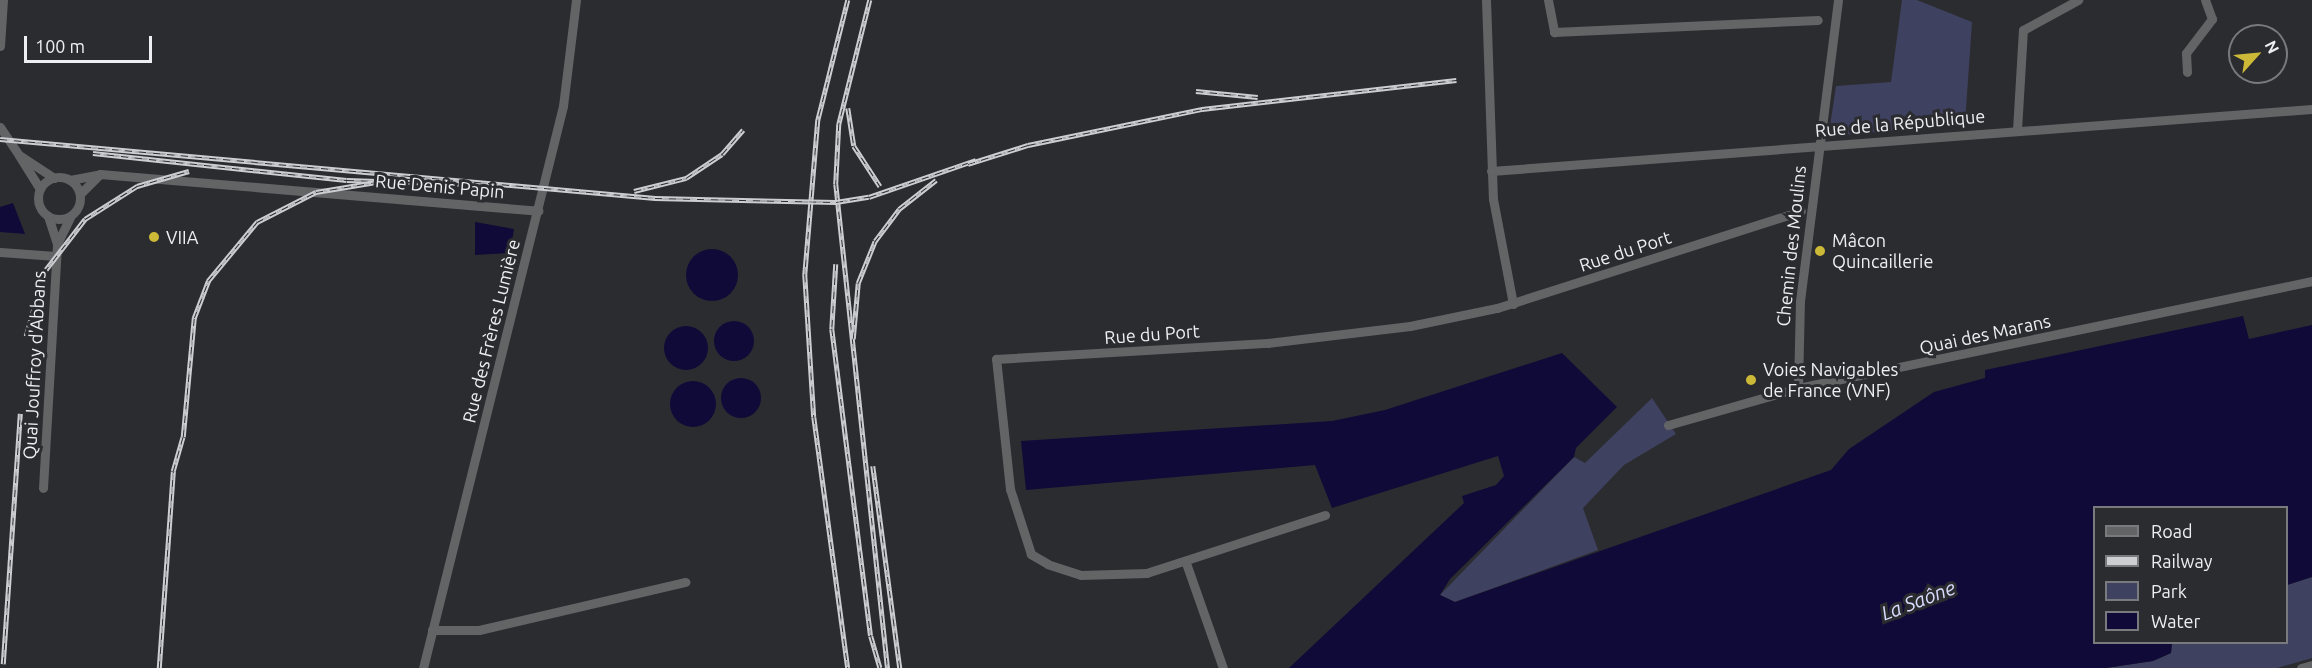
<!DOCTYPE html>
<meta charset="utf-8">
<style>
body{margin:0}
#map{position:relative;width:2312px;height:668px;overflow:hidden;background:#2b2c30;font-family:Ubuntu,sans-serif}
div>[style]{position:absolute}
.green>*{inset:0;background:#3f4160}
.water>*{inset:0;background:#0f0a38}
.round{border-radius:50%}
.minor>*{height:9px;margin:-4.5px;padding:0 4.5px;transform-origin:4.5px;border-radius:4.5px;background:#636466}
.minor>.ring{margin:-4.5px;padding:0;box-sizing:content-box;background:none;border:9px solid #636466;border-radius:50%}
.rail>*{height:4.5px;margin-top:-2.25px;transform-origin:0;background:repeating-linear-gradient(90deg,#2b2c30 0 7px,#cdced1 0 14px);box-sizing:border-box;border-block:2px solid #cdced1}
.dots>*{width:16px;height:16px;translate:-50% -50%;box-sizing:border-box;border:3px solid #2b2c30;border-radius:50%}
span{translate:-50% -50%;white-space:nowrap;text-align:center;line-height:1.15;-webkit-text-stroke:6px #2b2c30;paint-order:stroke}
.street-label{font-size:18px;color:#eeeff2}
.poi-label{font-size:18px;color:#eeeff2}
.left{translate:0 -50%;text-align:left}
.water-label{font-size:20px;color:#d9ddff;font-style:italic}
.legend{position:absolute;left:2093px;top:506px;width:195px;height:138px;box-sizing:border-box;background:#2b2c30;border:2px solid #797a7e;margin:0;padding:8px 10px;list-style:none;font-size:18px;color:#eeeff2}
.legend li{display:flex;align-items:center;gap:12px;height:30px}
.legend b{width:30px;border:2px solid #797a7e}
.north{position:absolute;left:2228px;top:24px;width:60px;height:60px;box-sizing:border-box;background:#2b2c30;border:2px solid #797a7e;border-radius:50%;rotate:63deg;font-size:16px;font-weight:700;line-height:24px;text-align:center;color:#eeeff2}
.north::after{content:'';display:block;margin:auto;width:21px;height:27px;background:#cdb938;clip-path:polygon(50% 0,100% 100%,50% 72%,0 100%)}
.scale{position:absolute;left:24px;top:36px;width:128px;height:27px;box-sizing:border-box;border:3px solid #eeeff2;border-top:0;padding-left:8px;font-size:18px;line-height:21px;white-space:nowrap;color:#eeeff2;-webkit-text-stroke:4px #2b2c30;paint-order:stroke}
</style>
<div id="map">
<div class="green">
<i style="clip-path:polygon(1902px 0,1917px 0,1972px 22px,1965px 124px,1834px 136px,1830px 126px,1836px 86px,1891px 82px)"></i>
<i style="clip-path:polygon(1652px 398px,1676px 434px,1624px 465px,1583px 508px,1598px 550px,1455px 602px,1440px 595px,1574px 457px,1585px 463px)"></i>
<i style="clip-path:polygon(2312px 577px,2312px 658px,2277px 668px,2106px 668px,2153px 661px,2171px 653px,2172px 643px,2286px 642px,2287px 585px)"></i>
</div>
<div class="water">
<i style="clip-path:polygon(13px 203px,25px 234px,0 232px,0 207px)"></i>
<i style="clip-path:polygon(475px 222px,514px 229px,510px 253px,475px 255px)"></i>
<i class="round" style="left:686px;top:249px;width:52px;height:52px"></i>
<i style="clip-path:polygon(2243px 316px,2249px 339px,2312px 325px,2312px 577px,2287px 585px,2286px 508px,2094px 508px,2094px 642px,2172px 643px,2171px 653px,2153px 661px,2106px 668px,1289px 668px,1464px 503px,1462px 496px,1496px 485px,1504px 476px,1498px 456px,1332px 508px,1315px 465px,1026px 490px,1021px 441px,1332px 421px,1385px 410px,1562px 353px,1617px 407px,1576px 448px,1574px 457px,1450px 579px,1440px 595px,1455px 602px,1831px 470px,1849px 449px,1934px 392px,1985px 378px,1985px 370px)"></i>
<i class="round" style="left:714px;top:321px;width:40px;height:40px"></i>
<i class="round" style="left:664px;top:326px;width:44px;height:44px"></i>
<i class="round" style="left:721px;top:378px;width:40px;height:40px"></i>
<i class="round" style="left:670px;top:381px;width:46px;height:46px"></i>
</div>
<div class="minor">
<i style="left:1486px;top:0;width:199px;rotate:88deg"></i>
<i style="left:1493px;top:199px;width:107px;rotate:79.2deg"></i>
<i style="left:1548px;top:0;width:33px;rotate:79deg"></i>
<i style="left:1554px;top:32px;width:264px;rotate:-2.6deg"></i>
<i style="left:0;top:46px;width:46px;rotate:-86.3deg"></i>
<i style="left:2187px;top:72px;width:19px;rotate:-93deg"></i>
<i style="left:2186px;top:53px;width:43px;rotate:-52.6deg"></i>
<i style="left:2212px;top:19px;width:20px;rotate:-110deg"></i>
<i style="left:0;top:127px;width:34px;rotate:56deg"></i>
<i style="left:2017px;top:130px;width:100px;rotate:-86.6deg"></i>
<i style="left:2023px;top:30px;width:63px;rotate:-28.6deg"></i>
<i style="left:1491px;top:171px;width:823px;rotate:-4.32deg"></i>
<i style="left:100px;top:174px;width:440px;rotate:4.8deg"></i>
<i class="ring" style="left:38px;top:177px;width:33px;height:33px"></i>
<i style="left:70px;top:180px;width:31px;rotate:-11deg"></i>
<i style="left:100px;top:174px;width:28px;rotate:135deg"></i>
<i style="left:40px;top:189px;width:40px;rotate:-122deg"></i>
<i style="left:19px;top:155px;width:42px;rotate:33.3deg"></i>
<i style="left:48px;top:216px;width:29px;rotate:72deg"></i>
<i style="left:57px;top:244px;width:30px;rotate:-64deg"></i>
<i style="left:0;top:252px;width:56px;rotate:4.1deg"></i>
<i style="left:1798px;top:388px;width:87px;rotate:-88.7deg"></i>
<i style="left:1800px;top:301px;width:303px;rotate:-82.8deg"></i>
<i style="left:1668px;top:425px;width:135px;rotate:-15.9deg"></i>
<i style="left:1798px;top:388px;width:525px;rotate:-11.76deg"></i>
<i style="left:43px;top:488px;width:244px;rotate:-86.7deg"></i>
<i style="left:1325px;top:515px;width:187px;rotate:162deg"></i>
<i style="left:1147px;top:573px;width:66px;rotate:178.3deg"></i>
<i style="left:1081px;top:575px;width:35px;rotate:-162deg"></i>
<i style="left:1048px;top:564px;width:20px;rotate:-150deg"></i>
<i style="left:1031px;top:554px;width:68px;rotate:-107.9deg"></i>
<i style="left:1010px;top:489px;width:131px;rotate:-96.1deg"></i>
<i style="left:996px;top:359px;width:272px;rotate:-3.4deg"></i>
<i style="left:1268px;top:343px;width:143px;rotate:-6.8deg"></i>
<i style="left:1410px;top:326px;width:89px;rotate:-11.7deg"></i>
<i style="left:1497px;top:308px;width:319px;rotate:-17.7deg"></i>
<i style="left:1186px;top:563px;width:111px;rotate:70.6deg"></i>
<i style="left:432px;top:630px;width:47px"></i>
<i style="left:479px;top:630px;width:212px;rotate:-13.1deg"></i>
<i style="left:423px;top:668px;width:579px;rotate:-76.01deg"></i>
<i style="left:563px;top:106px;width:107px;rotate:-83deg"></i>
<i style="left:2301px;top:668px;width:11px;rotate:-15deg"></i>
</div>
<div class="rail">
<i style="left:848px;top:0;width:124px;rotate:104deg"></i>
<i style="left:818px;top:120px;width:156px;rotate:94.8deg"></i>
<i style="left:805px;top:275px;width:142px;rotate:86.4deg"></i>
<i style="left:814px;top:417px;width:253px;rotate:82.3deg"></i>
<i style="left:870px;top:0;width:128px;rotate:104deg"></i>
<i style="left:839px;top:124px;width:60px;rotate:92.9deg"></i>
<i style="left:836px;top:184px;width:487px;rotate:83.9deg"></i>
<i style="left:1196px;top:91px;width:62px;rotate:5.5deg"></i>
<i style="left:848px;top:108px;width:38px;rotate:81deg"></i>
<i style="left:854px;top:146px;width:48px;rotate:57deg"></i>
<i style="left:0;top:139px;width:658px;rotate:5.15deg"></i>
<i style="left:655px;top:198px;width:181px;rotate:1.3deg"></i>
<i style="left:836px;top:202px;width:33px;rotate:-9deg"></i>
<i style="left:869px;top:197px;width:113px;rotate:-19.1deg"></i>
<i style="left:93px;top:153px;width:255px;rotate:6.1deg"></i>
<i style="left:347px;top:180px;width:122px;rotate:1.9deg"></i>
<i style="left:968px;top:164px;width:63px;rotate:-17.6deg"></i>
<i style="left:1028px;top:145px;width:178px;rotate:-11.7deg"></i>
<i style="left:1202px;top:109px;width:256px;rotate:-6.5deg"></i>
<i style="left:634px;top:191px;width:54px;rotate:-14deg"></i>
<i style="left:686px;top:178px;width:43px;rotate:-33.7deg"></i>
<i style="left:722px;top:154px;width:32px;rotate:-49deg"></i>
<i style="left:836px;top:264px;width:65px;rotate:93.5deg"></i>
<i style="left:832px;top:329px;width:309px;rotate:82.8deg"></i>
<i style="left:871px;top:636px;width:33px;rotate:74deg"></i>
<i style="left:26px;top:336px;width:66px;rotate:-74.3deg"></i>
<i style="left:44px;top:272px;width:67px;rotate:-52.3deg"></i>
<i style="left:85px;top:219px;width:62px;rotate:-32.4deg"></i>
<i style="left:137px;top:186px;width:54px;rotate:-16.1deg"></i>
<i style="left:853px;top:339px;width:56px;rotate:-84.9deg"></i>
<i style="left:858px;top:283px;width:45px;rotate:-68deg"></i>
<i style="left:875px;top:241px;width:40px;rotate:-53deg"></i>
<i style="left:899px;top:209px;width:47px;rotate:-38.1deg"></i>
<i style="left:873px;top:466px;width:204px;rotate:82.4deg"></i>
<i style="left:3px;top:664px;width:251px;rotate:-86.1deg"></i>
<i style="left:159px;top:668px;width:197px;rotate:-85.9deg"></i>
<i style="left:173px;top:471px;width:35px;rotate:-74deg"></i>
<i style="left:183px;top:437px;width:120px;rotate:-84.7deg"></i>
<i style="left:194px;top:318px;width:40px;rotate:-69deg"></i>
<i style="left:208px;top:281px;width:77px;rotate:-50.3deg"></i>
<i style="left:257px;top:222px;width:66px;rotate:-27deg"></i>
<i style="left:316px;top:192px;width:61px;rotate:-9.5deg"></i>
</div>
<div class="dots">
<i style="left:154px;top:237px;background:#cdb938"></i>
<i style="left:1820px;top:251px;background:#cdb938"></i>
<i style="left:1751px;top:380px;background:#cdb938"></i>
</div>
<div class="street-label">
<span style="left:1900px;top:123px;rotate:-5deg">Rue de la République</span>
<span style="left:440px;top:186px;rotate:5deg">Rue Denis Papin</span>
<span style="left:1791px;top:246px;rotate:-84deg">Chemin des Moulins</span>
<span style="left:1625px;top:251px;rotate:-18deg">Rue du Port</span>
<span style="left:491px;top:331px;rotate:-76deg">Rue des Frères Lumière</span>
<span style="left:1152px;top:334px;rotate:-4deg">Rue du Port</span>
<span style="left:1985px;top:334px;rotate:-12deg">Quai des Marans</span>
<span style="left:34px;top:365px;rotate:-87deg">Quai Jouffroy d'Abbans</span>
</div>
<div class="poi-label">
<span class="left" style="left:166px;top:237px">VIIA</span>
<span class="left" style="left:1832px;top:251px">Mâcon<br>Quincaillerie</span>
<span class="left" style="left:1763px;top:380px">Voies Navigables<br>de France (VNF)</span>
</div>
<div class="water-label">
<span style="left:1918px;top:600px;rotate:-21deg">La Saône</span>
</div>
<ul class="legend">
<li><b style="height:8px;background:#636466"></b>Road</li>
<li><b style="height:8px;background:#cdced1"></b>Railway</li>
<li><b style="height:16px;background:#3f4160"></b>Park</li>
<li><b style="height:16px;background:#0f0a38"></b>Water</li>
</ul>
<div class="north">N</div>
<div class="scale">100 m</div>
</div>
